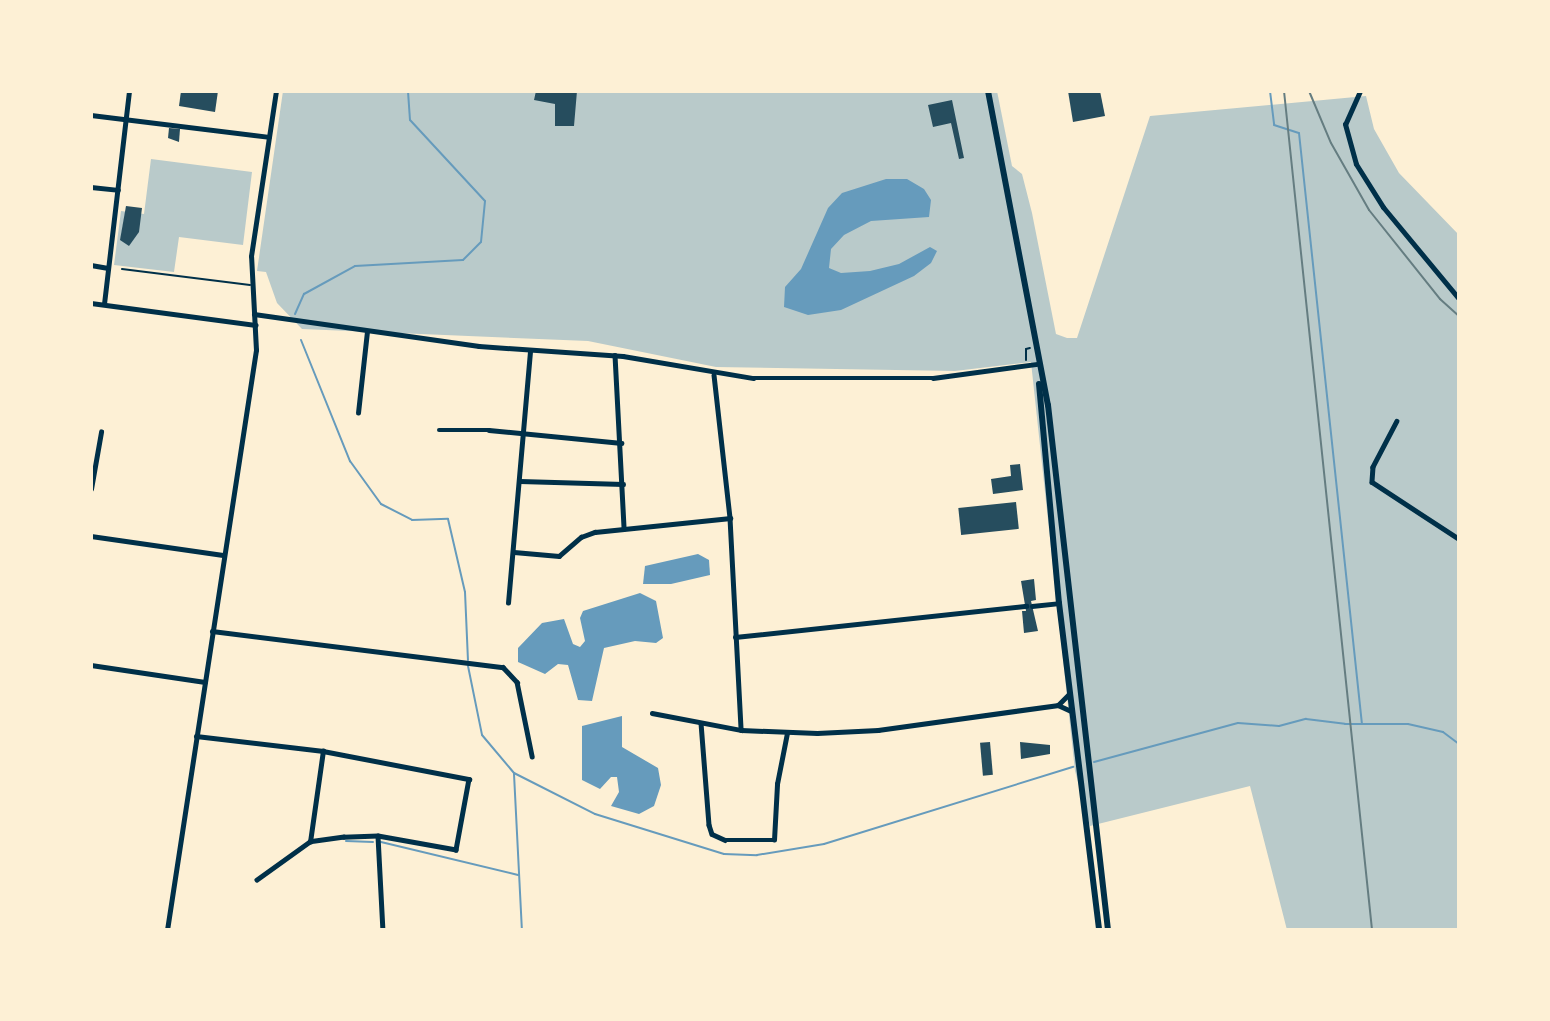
<!DOCTYPE html>
<style>
body{margin:0}
#map{position:relative;width:1550px;height:1021px;overflow:hidden;background:#fdf0d5;font-family:"Fira Sans",sans-serif}
div>[style]{position:absolute}
.green>*{inset:0;background:#b9caca}
.water>*{inset:0;background:#669bbc}
.stream>*{height:2px;margin:-1px;padding:0 1px;transform-origin:1px;border-radius:1px;background:#669bbc}
.building>*{inset:0;background:#264d5e;transform-origin:0 0}
.path>*{height:2px;margin:-1px;padding:0 1px;transform-origin:1px;border-radius:1px;background:#003049}
.service>*{height:2px;margin:-1px;padding:0 1px;transform-origin:1px;border-radius:1px;background:#003049}
.minor>*{height:4.5px;margin:-2.25px;padding:0 2.25px;transform-origin:2.25px;border-radius:2.25px;background:#003049}
.tertiary>*{height:5px;margin:-2.5px;padding:0 2.5px;transform-origin:2.5px;border-radius:2.5px;background:#003049}
.primary>*{height:6px;margin:-3px;padding:0 3px;transform-origin:3px;border-radius:3px;background:#003049}
.rail>*{height:2px;margin:-1px;padding:0 1px;transform-origin:1px;border-radius:1px;background:#657d81}
span{translate:-50% -50%;white-space:nowrap;text-align:center;line-height:1.15;-webkit-text-stroke:7px #fdf0d5;paint-order:stroke}
.frame{position:absolute;inset:0;border:93px solid #fdf0d5;pointer-events:none}
</style>
<div id="map">
<div class="green">
<i style="clip-path:polygon(283px 91px,997px 91px,1012px 166px,1022px 174px,1032px 213px,1056px 334px,1067px 338px,1077px 338px,1150px 116px,1366px 96px,1374px 129px,1399px 173px,1459px 235px,1459px 930px,1287px 930px,1250px 786px,1090px 826px,1075px 771px,1031px 362px,955px 371px,716px 367px,588px 341px,302px 329px,277px 303px,266px 272px,257px 271px)"></i>
<i style="clip-path:polygon(151px 159px,252px 172px,243px 245px,179px 237px,174px 272px,114px 265px,121px 211px,144px 214px)"></i>
</div>
<div class="water">
<i style="clip-path:polygon(886px 179px,907px 179px,924px 189px,931px 200px,929px 217px,871px 221px,844px 235px,831px 249px,829px 268px,841px 273px,870px 271px,899px 264px,930px 247px,937px 251px,931px 263px,914px 276px,841px 310px,808px 315px,784px 307px,785px 287px,801px 269px,828px 208px,842px 193px)"></i>
<i style="clip-path:polygon(698px 554px,709px 560px,710px 575px,671px 584px,643px 584px,645px 566px)"></i>
<i style="clip-path:polygon(640px 593px,656px 601px,663px 638px,656px 643px,635px 641px,604px 648px,592px 701px,578px 700px,568px 665px,558px 664px,545px 674px,518px 662px,518px 648px,542px 623px,564px 619px,573px 644px,580px 647px,585px 641px,580px 618px,583px 611px)"></i>
<i style="clip-path:polygon(622px 716px,622px 747px,658px 768px,661px 785px,654px 806px,639px 814px,611px 806px,619px 792px,617px 777px,611px 777px,600px 789px,582px 780px,582px 726px)"></i>
</div>
<div class="stream">
<i style="left:1270px;top:91px;width:34px;rotate:83deg"></i>
<i style="left:1274px;top:125px;width:26px;rotate:18deg"></i>
<i style="left:1299px;top:133px;width:594px;rotate:83.92deg"></i>
<i style="left:295px;top:314px;width:22px;rotate:-66deg"></i>
<i style="left:304px;top:294px;width:58px;rotate:-28.8deg"></i>
<i style="left:355px;top:266px;width:108px;rotate:-3.2deg"></i>
<i style="left:463px;top:260px;width:25px;rotate:-45deg"></i>
<i style="left:481px;top:242px;width:41px;rotate:-84.4deg"></i>
<i style="left:485px;top:201px;width:110px;rotate:-132.8deg"></i>
<i style="left:410px;top:120px;width:29px;rotate:-94deg"></i>
<i style="left:301px;top:340px;width:131px;rotate:68deg"></i>
<i style="left:350px;top:461px;width:53px;rotate:54.2deg"></i>
<i style="left:381px;top:504px;width:35px;rotate:27deg"></i>
<i style="left:412px;top:520px;width:36px;rotate:-2deg"></i>
<i style="left:448px;top:519px;width:75px;rotate:76.9deg"></i>
<i style="left:465px;top:592px;width:68px;rotate:87.5deg"></i>
<i style="left:468px;top:666px;width:70px;rotate:78.5deg"></i>
<i style="left:482px;top:735px;width:50px;rotate:49.9deg"></i>
<i style="left:514px;top:773px;width:91px;rotate:26.8deg"></i>
<i style="left:595px;top:814px;width:135px;rotate:17.2deg"></i>
<i style="left:724px;top:854px;width:33px;rotate:2deg"></i>
<i style="left:757px;top:855px;width:68px;rotate:-9.3deg"></i>
<i style="left:824px;top:844px;width:261px;rotate:-17.2deg"></i>
<i style="left:1094px;top:762px;width:149px;rotate:-15.2deg"></i>
<i style="left:1238px;top:723px;width:41px;rotate:4.2deg"></i>
<i style="left:1279px;top:726px;width:28px;rotate:-15deg"></i>
<i style="left:1306px;top:719px;width:39px;rotate:7deg"></i>
<i style="left:1345px;top:724px;width:63px"></i>
<i style="left:1408px;top:724px;width:36px;rotate:13deg"></i>
<i style="left:1443px;top:732px;width:20px;rotate:37deg"></i>
<i style="left:514px;top:774px;width:156px;rotate:87.1deg"></i>
<i style="left:346px;top:841px;width:27px;rotate:2deg"></i>
<i style="left:381px;top:842px;width:141px;rotate:13.5deg"></i>
</div>
<div class="building">
<i style="clip-path:polygon(181px 91px,218px 91px,215px 112px,179px 106px)"></i>
<i style="clip-path:polygon(536px 91px,577px 91px,574px 126px,555px 126px,555px 104px,534px 100px)"></i>
<i style="clip-path:polygon(1068px 91px,1100px 91px,1105px 116px,1073px 122px)"></i>
<i style="clip-path:polygon(952px 100px,964px 158px,959px 159px,951px 123px,933px 127px,928px 105px)"></i>
<i style="clip-path:polygon(169px 128px,180px 129px,179px 142px,168px 138px)"></i>
<i style="clip-path:polygon(126px 206px,142px 208px,139px 232px,129px 246px,120px 240px)"></i>
<i style="clip-path:polygon(1020px 464px,1023px 490px,993px 494px,991px 479px,1011px 476px,1010px 465px)"></i>
<i style="left:1016px;top:502px;width:27px;height:58px;rotate:84deg"></i>
<i style="clip-path:polygon(1034px 579px,1036px 600px,1031px 601px,1038px 631px,1024px 633px,1022px 611px,1026px 611px,1021px 581px)"></i>
<i style="left:990px;top:742px;width:33px;height:10px;rotate:85deg"></i>
<i style="clip-path:polygon(1020px 742px,1050px 745px,1050px 754px,1021px 759px)"></i>
</div>
<div class="path">
<i style="left:1026px;top:360px;width:11px;rotate:-90deg"></i>
<i style="left:1026px;top:349px;width:4px;rotate:-14deg"></i>
</div>
<div class="service">
<i style="left:122px;top:269px;width:129px;rotate:7.1deg"></i>
</div>
<div class="minor">
<i style="left:91px;top:115px;width:179px;rotate:7deg"></i>
<i style="left:91px;top:187px;width:27px;rotate:6deg"></i>
<i style="left:91px;top:265px;width:17px;rotate:10deg"></i>
<i style="left:91px;top:303px;width:166px;rotate:7.6deg"></i>
<i style="left:104px;top:304px;width:214px;rotate:-83.3deg"></i>
<i style="left:254px;top:314px;width:227px;rotate:8.1deg"></i>
<i style="left:479px;top:346px;width:144px;rotate:4deg"></i>
<i style="left:623px;top:356px;width:132px;rotate:9.6deg"></i>
<i style="left:753px;top:378px;width:180px"></i>
<i style="left:933px;top:378px;width:105px;rotate:-7.7deg"></i>
<i style="left:615px;top:355px;width:174px;rotate:87deg"></i>
<i style="left:714px;top:375px;width:144px;rotate:83.6deg"></i>
<i style="left:730px;top:518px;width:212px;rotate:87deg"></i>
<i style="left:358px;top:413px;width:81px;rotate:-83.7deg"></i>
<i style="left:1397px;top:421px;width:52px;rotate:117.6deg"></i>
<i style="left:1373px;top:467px;width:15px;rotate:94deg"></i>
<i style="left:1372px;top:482px;width:104px;rotate:33.2deg"></i>
<i style="left:439px;top:430px;width:50px"></i>
<i style="left:489px;top:430px;width:133px;rotate:5.6deg"></i>
<i style="left:520px;top:481px;width:103px;rotate:1.7deg"></i>
<i style="left:91px;top:489px;width:58px;rotate:-80deg"></i>
<i style="left:91px;top:536px;width:133px;rotate:8.2deg"></i>
<i style="left:514px;top:552px;width:45px;rotate:5.1deg"></i>
<i style="left:559px;top:556px;width:29px;rotate:-41deg"></i>
<i style="left:581px;top:537px;width:15px;rotate:-20deg"></i>
<i style="left:595px;top:532px;width:136px;rotate:-5.9deg"></i>
<i style="left:508px;top:603px;width:253px;rotate:-85deg"></i>
<i style="left:1032px;top:606px;width:27px;rotate:-6deg"></i>
<i style="left:212px;top:631px;width:293px;rotate:7.1deg"></i>
<i style="left:503px;top:667px;width:21px;rotate:47deg"></i>
<i style="left:517px;top:682px;width:76px;rotate:78.5deg"></i>
<i style="left:735px;top:637px;width:293px;rotate:-6.1deg"></i>
<i style="left:91px;top:665px;width:115px;rotate:8.5deg"></i>
<i style="left:1058px;top:705px;width:16px;rotate:-45deg"></i>
<i style="left:652px;top:713px;width:91px;rotate:10.8deg"></i>
<i style="left:741px;top:730px;width:76px;rotate:2.3deg"></i>
<i style="left:817px;top:733px;width:61px;rotate:-2.8deg"></i>
<i style="left:878px;top:730px;width:182px;rotate:-7.9deg"></i>
<i style="left:1058px;top:705px;width:14px;rotate:25deg"></i>
<i style="left:701px;top:723px;width:102px;rotate:85.5deg"></i>
<i style="left:709px;top:825px;width:9px;rotate:72deg"></i>
<i style="left:712px;top:834px;width:14px;rotate:25deg"></i>
<i style="left:725px;top:840px;width:49px"></i>
<i style="left:774px;top:840px;width:56px;rotate:-86.9deg"></i>
<i style="left:777px;top:784px;width:52px;rotate:-78.9deg"></i>
<i style="left:196px;top:736px;width:128px;rotate:6.7deg"></i>
<i style="left:323px;top:751px;width:149px;rotate:10.9deg"></i>
<i style="left:469px;top:779px;width:72px;rotate:100.4deg"></i>
<i style="left:456px;top:850px;width:79px;rotate:-169.8deg"></i>
<i style="left:378px;top:836px;width:34px;rotate:178deg"></i>
<i style="left:344px;top:837px;width:34px;rotate:172deg"></i>
<i style="left:310px;top:842px;width:65px;rotate:144.4deg"></i>
<i style="left:378px;top:836px;width:94px;rotate:87deg"></i>
<i style="left:310px;top:842px;width:92px;rotate:-81.9deg"></i>
</div>
<div class="tertiary">
<i style="left:1360px;top:91px;width:36px;rotate:114deg"></i>
<i style="left:1345px;top:124px;width:41px;rotate:74.6deg"></i>
<i style="left:1356px;top:164px;width:51px;rotate:57.9deg"></i>
<i style="left:1383px;top:207px;width:119px;rotate:50.4deg"></i>
<i style="left:167px;top:930px;width:587px;rotate:-81.28deg"></i>
<i style="left:256px;top:350px;width:94px;rotate:-93deg"></i>
<i style="left:251px;top:256px;width:167px;rotate:-81.4deg"></i>
</div>
<div class="primary">
<i style="left:988px;top:91px;width:320px;rotate:79.2deg"></i>
<i style="left:1048px;top:405px;width:528px;rotate:83.48deg"></i>
<i style="left:1039px;top:384px;width:220px;rotate:84.8deg"></i>
<i style="left:1059px;top:603px;width:329px;rotate:83deg"></i>
</div>
<div class="rail">
<i style="left:1284px;top:91px;width:844px;rotate:84.01deg"></i>
<i style="left:1309px;top:91px;width:56px;rotate:67.1deg"></i>
<i style="left:1331px;top:143px;width:77px;rotate:60.4deg"></i>
<i style="left:1369px;top:210px;width:114px;rotate:51.4deg"></i>
<i style="left:1440px;top:299px;width:25px;rotate:42deg"></i>
</div>
<div class="frame"></div>
</div>
